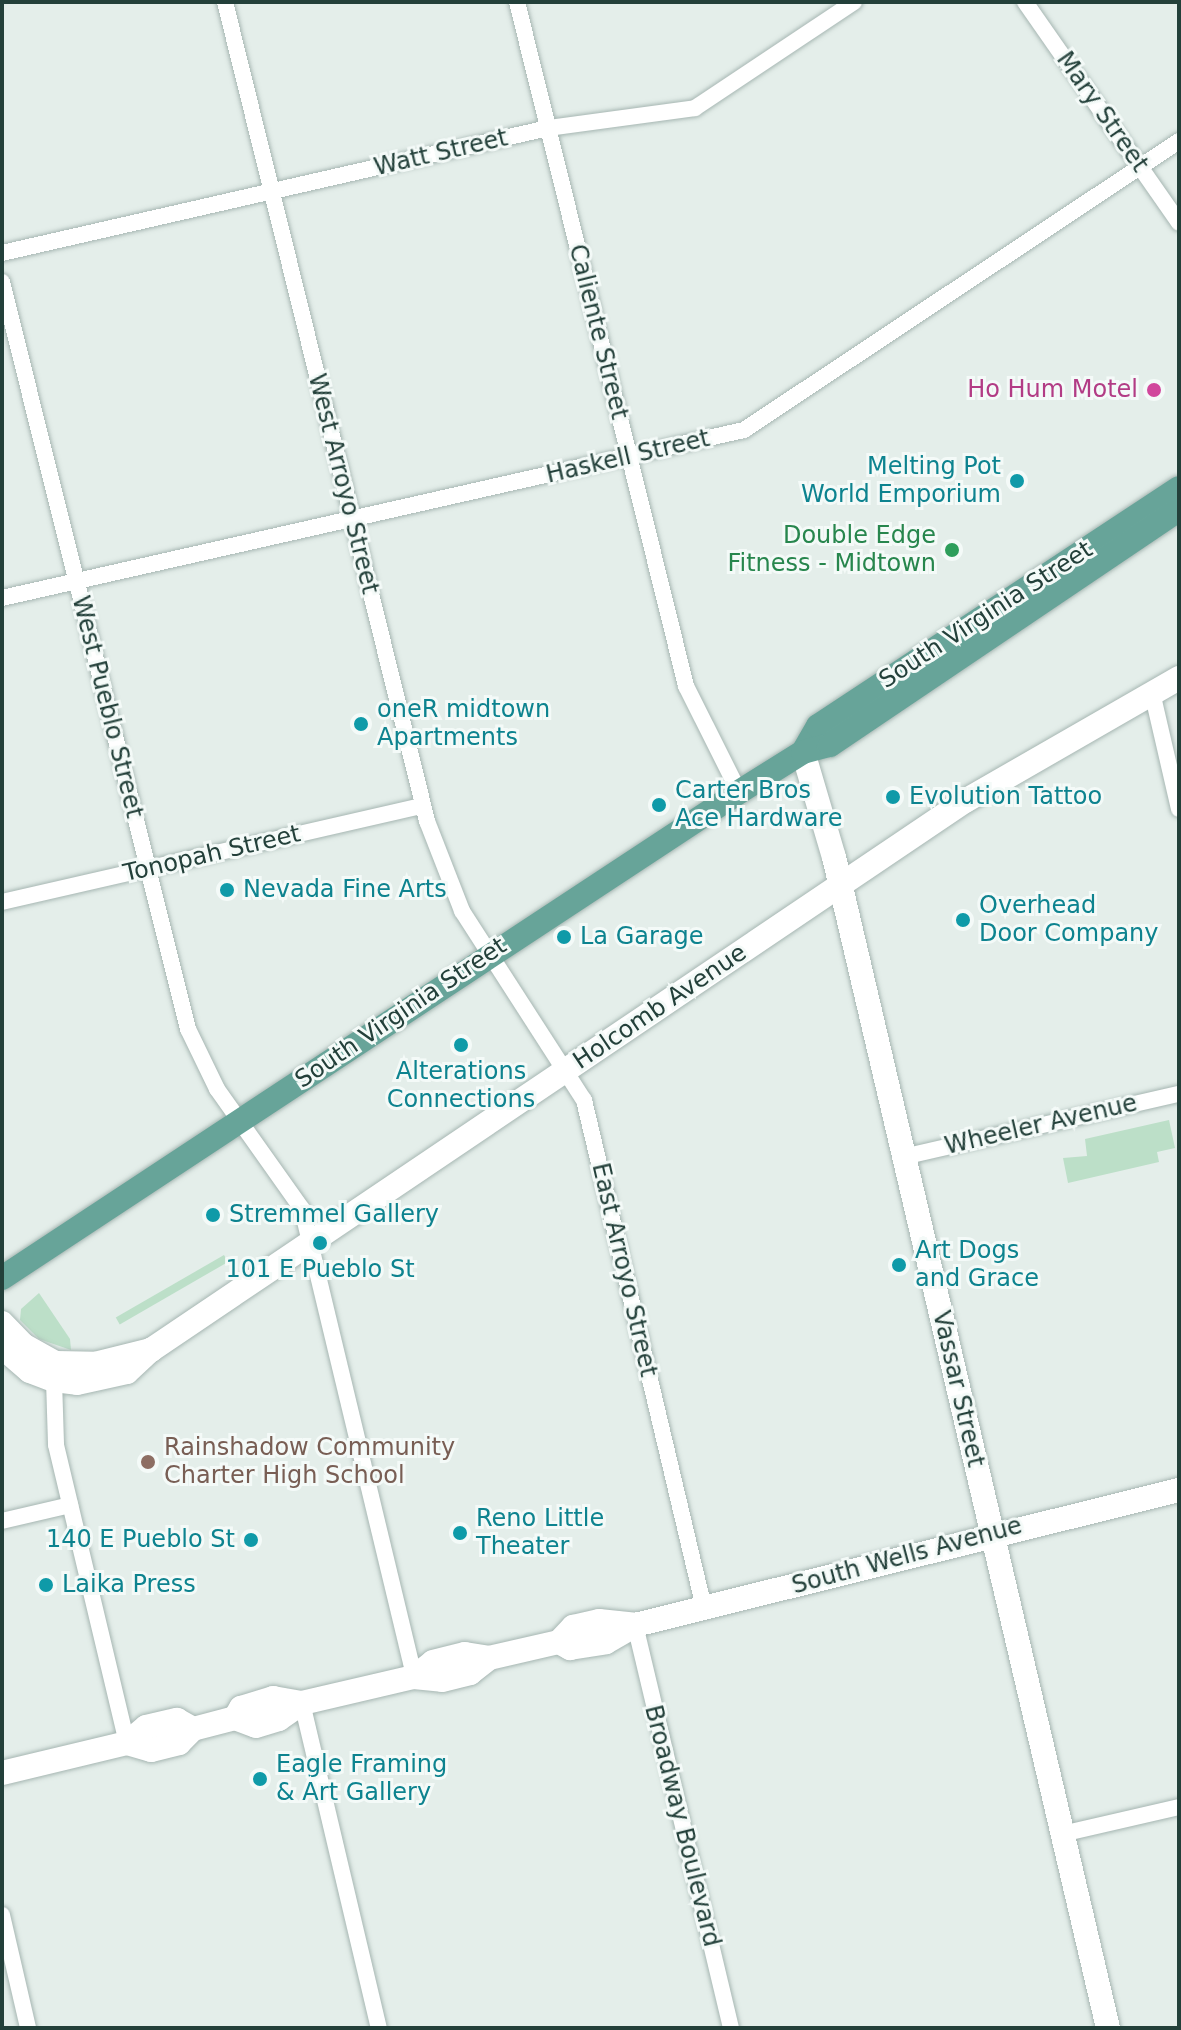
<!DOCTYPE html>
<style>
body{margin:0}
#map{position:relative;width:1181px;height:2030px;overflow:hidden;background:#e4eeea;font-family:"DejaVu Sans",sans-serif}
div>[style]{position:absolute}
.green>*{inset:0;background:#bcdfc8;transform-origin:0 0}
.roads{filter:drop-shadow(0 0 2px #a6b6b2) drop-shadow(0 0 2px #a6b6b2)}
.street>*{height:16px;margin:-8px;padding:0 8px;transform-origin:8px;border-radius:8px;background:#fff}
.secondary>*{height:24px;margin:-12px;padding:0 12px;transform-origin:12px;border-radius:12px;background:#fff}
.primary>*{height:24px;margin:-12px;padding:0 12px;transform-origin:12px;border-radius:12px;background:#67a499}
.dots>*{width:22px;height:22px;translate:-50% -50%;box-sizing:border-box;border:4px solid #f4faf8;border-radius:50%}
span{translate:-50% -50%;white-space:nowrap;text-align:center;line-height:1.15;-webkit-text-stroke:6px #f4faf8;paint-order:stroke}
.street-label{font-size:24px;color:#23403a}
.hotel-label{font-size:24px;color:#b23c85}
.right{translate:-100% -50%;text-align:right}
.culture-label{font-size:24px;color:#0d838f}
.left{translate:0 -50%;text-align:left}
.leisure-label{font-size:24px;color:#27864d}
.education-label{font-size:24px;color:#785e54}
.frame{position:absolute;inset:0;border:4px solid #23403a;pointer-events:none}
</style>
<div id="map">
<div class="green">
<i style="clip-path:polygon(1169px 1120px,1175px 1148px,1157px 1152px,1159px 1162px,1068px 1183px,1063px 1158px,1087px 1156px,1085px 1139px)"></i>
<i style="left:224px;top:1255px;width:8px;height:125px;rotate:60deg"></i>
<i style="clip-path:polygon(39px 1293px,70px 1339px,71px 1350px,39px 1339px,20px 1320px,21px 1309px)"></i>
</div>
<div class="roads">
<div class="street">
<i style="left:225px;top:2px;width:844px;rotate:76.14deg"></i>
<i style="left:427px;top:821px;width:97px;rotate:68.7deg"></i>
<i style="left:462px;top:911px;width:225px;rotate:57.2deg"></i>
<i style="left:584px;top:1100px;width:522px;rotate:76.71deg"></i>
<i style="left:517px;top:2px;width:705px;rotate:76.12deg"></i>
<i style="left:686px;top:686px;width:119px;rotate:63.4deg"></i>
<i style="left:1025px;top:2px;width:269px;rotate:55.1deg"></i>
<i style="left:2px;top:253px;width:560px;rotate:-12.89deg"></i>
<i style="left:548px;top:128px;width:148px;rotate:-7.7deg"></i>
<i style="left:695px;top:108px;width:191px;rotate:-33.7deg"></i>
<i style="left:2px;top:282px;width:770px;rotate:76.02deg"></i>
<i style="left:188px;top:1029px;width:67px;rotate:64.2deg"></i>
<i style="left:217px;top:1089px;width:147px;rotate:54.7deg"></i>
<i style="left:302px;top:1209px;width:481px;rotate:76.5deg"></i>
<i style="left:2px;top:598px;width:761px;rotate:-12.76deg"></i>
<i style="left:744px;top:430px;width:522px;rotate:-33.6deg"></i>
<i style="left:1152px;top:692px;width:120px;rotate:77deg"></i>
<i style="left:2px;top:902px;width:431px;rotate:-12.9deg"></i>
<i style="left:903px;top:1157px;width:283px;rotate:-12.9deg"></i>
<i style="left:54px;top:1380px;width:65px;rotate:88.2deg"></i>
<i style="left:56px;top:1445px;width:306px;rotate:76.6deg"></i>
<i style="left:2px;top:1521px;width:70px;rotate:-13.2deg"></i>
<i style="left:635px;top:1625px;width:414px;rotate:76.6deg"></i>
<i style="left:302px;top:1703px;width:334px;rotate:76.7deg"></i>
<i style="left:1062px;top:1834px;width:120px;rotate:-13deg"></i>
<i style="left:2px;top:1915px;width:116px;rotate:77deg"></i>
</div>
<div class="secondary">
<i style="left:803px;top:752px;width:109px;rotate:73.6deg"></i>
<i style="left:834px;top:857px;width:1203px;rotate:76.83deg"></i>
<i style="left:2px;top:1323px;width:30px;rotate:46deg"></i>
<i style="left:23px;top:1345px;width:38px;rotate:29deg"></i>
<i style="left:56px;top:1363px;width:39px;rotate:1deg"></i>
<i style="left:95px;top:1364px;width:58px;rotate:-14deg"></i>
<i style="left:2px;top:1347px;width:37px;rotate:41deg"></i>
<i style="left:30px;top:1371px;width:26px;rotate:21deg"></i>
<i style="left:54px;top:1380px;width:23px;rotate:7deg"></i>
<i style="left:77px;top:1383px;width:51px;rotate:-12.4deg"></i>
<i style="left:127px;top:1372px;width:33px;rotate:-43deg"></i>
<i style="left:151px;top:1350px;width:982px;rotate:-34deg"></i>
<i style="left:965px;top:801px;width:247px;rotate:-29.9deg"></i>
<i style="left:559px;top:1642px;width:21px;rotate:-47deg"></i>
<i style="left:573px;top:1627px;width:27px;rotate:-13deg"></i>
<i style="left:599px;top:1621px;width:36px;rotate:6deg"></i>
<i style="left:414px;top:1677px;width:24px;rotate:-38deg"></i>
<i style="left:433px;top:1662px;width:33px;rotate:-14deg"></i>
<i style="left:465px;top:1654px;width:24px;rotate:9deg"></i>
<i style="left:235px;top:1718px;width:12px;rotate:-59deg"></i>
<i style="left:241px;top:1708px;width:34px;rotate:-17deg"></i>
<i style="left:273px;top:1698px;width:29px;rotate:10deg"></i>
<i style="left:127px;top:1743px;width:25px;rotate:-40deg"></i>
<i style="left:146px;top:1727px;width:32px;rotate:-13deg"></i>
<i style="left:177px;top:1720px;width:18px;rotate:29deg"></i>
<i style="left:2px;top:1773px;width:129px;rotate:-13.5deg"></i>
<i style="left:127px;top:1743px;width:25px;rotate:16deg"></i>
<i style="left:151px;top:1750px;width:29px;rotate:-14deg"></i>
<i style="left:179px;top:1743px;width:20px;rotate:-45deg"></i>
<i style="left:193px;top:1729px;width:43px;rotate:-14.7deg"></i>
<i style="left:235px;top:1718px;width:22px;rotate:21deg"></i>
<i style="left:256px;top:1726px;width:24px;rotate:-17deg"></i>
<i style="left:279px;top:1719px;width:28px;rotate:-35deg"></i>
<i style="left:302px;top:1703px;width:115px;rotate:-13.1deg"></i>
<i style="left:414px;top:1677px;width:28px;rotate:6deg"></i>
<i style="left:442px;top:1680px;width:29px;rotate:-14deg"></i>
<i style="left:470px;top:1673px;width:24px;rotate:-38deg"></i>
<i style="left:489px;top:1658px;width:72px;rotate:-12.9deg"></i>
<i style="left:559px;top:1642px;width:13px;rotate:29deg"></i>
<i style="left:570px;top:1648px;width:36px;rotate:-9deg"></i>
<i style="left:606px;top:1642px;width:34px;rotate:-30deg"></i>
<i style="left:635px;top:1625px;width:561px;rotate:-13.94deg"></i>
</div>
<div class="primary">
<i style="left:803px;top:752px;width:30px;rotate:-60deg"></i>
<i style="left:818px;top:726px;width:432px;rotate:-33.4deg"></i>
<i style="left:2px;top:1278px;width:883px;rotate:-33.4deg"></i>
<i style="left:739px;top:792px;width:75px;rotate:-32deg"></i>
<i style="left:803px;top:752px;width:28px;rotate:-15deg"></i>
<i style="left:830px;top:745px;width:421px;rotate:-34deg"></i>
</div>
</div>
<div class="dots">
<i style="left:1154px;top:390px;background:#d1479c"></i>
<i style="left:1017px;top:481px;background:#0f9aa8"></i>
<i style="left:952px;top:550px;background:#2e9e5b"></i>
<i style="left:361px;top:724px;background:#0f9aa8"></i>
<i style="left:893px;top:797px;background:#0f9aa8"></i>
<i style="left:659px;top:805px;background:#0f9aa8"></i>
<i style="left:227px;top:890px;background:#0f9aa8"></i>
<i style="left:963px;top:920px;background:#0f9aa8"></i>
<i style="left:564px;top:937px;background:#0f9aa8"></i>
<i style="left:461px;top:1045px;background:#0f9aa8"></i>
<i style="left:213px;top:1215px;background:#0f9aa8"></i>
<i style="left:320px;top:1243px;background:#0f9aa8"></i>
<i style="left:899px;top:1265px;background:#0f9aa8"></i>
<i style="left:148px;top:1462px;background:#8d6e63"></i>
<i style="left:460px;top:1533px;background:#0f9aa8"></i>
<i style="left:251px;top:1540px;background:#0f9aa8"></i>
<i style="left:46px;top:1585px;background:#0f9aa8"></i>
<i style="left:260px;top:1779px;background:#0f9aa8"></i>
</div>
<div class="street-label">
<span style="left:1102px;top:112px;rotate:55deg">Mary Street</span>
<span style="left:441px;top:153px;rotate:-13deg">Watt Street</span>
<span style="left:598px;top:332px;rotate:76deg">Caliente Street</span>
<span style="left:628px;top:457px;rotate:-13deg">Haskell Street</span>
<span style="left:343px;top:484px;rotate:76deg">West Arroyo Street</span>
<span style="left:986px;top:615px;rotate:-33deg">South Virginia Street</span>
<span style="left:107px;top:707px;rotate:76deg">West Pueblo Street</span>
<span style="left:212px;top:854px;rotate:-13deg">Tonopah Street</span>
<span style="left:660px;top:1007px;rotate:-34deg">Holcomb Avenue</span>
<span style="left:401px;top:1013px;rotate:-34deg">South Virginia Street</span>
<span style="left:1041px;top:1125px;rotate:-13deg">Wheeler Avenue</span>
<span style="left:624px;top:1270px;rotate:77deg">East Arroyo Street</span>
<span style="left:958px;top:1389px;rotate:77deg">Vassar Street</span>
<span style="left:907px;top:1556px;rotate:-15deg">South Wells Avenue</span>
<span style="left:682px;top:1826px;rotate:76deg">Broadway Boulevard</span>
</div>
<div class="hotel-label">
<span class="right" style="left:1138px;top:390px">Ho Hum Motel</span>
</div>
<div class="culture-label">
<span class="right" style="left:1001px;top:481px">Melting Pot<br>World Emporium</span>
<span class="left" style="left:377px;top:724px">oneR midtown<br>Apartments</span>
<span class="left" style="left:675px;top:805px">Carter Bros<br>Ace Hardware</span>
<span class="left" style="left:909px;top:797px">Evolution Tattoo</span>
<span class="left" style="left:243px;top:890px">Nevada Fine Arts</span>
<span class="left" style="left:979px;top:920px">Overhead<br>Door Company</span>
<span class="left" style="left:580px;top:937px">La Garage</span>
<span style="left:461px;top:1086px">Alterations<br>Connections</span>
<span class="left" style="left:229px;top:1215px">Stremmel Gallery</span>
<span class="left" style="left:915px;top:1265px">Art Dogs<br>and Grace</span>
<span style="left:320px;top:1270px">101 E Pueblo St</span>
<span class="left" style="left:476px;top:1533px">Reno Little<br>Theater</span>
<span class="right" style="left:235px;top:1540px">140 E Pueblo St</span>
<span class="left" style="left:62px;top:1585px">Laika Press</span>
<span class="left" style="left:276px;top:1779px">Eagle Framing<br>&amp; Art Gallery</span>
</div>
<div class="leisure-label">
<span class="right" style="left:936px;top:550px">Double Edge<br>Fitness - Midtown</span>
</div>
<div class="education-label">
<span class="left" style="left:164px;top:1462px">Rainshadow Community<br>Charter High School</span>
</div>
<div class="frame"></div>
</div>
